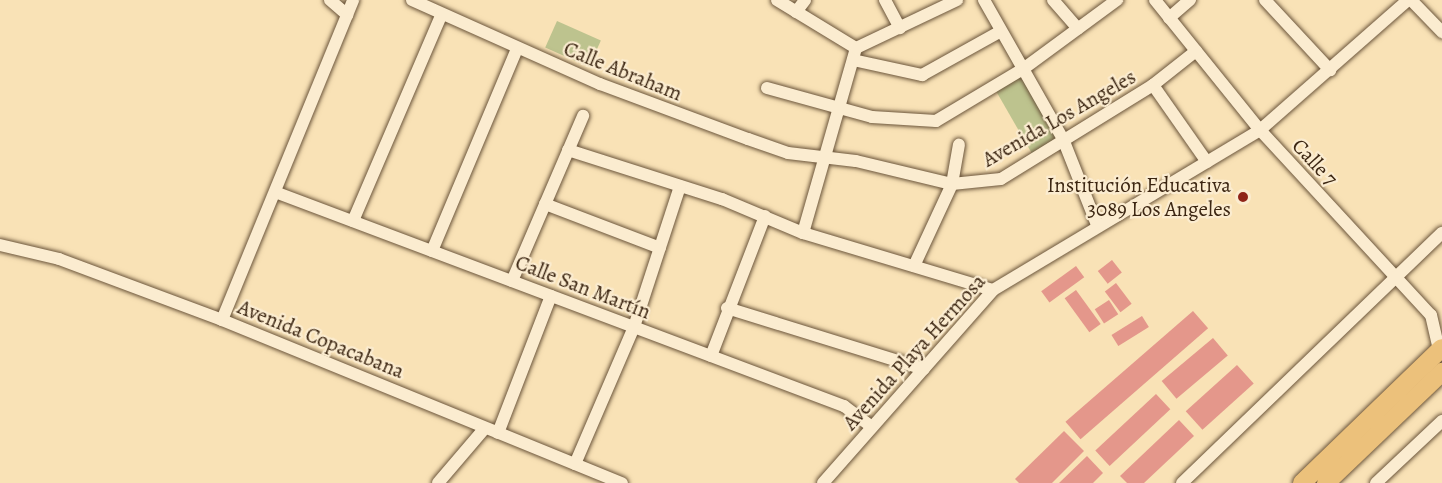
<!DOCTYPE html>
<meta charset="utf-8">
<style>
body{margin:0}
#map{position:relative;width:1442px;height:483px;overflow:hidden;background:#f9e2b6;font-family:Alegreya,serif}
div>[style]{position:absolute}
.green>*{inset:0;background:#bdc38e;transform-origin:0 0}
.building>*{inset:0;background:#e4978b;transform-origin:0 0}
.roads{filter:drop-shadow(0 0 2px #6b553b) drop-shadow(0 0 2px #6b553b)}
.minor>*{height:12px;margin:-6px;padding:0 6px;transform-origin:6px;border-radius:6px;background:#fbecd0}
.highway>*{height:18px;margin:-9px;padding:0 9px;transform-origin:9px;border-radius:9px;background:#ecc17b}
.dots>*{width:16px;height:16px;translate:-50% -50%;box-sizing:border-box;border:3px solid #fbecd0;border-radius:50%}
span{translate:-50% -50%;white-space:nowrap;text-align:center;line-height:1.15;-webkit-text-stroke:4.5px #fbecd0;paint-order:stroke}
.street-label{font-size:21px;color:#3c2612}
.poi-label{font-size:21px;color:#3c2612}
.right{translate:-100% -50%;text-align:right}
</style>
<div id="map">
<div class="green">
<i style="left:557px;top:21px;width:48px;height:29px;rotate:24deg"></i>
<i style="clip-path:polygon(1021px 76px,1056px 136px,1055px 143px,1034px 157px,996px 91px)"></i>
</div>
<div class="building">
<i style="left:1112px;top:260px;width:16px;height:18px;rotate:52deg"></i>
<i style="left:1076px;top:266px;width:14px;height:43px;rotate:54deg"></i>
<i style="left:1116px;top:283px;width:26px;height:14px;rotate:53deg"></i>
<i style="left:1076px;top:290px;width:42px;height:14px;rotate:54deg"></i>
<i style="left:1109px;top:300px;width:17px;height:17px;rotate:57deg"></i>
<i style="left:1193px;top:311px;width:23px;height:169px;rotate:49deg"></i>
<i style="left:1142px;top:316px;width:13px;height:36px;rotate:58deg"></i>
<i style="left:1213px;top:338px;width:23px;height:67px;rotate:50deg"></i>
<i style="left:1237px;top:365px;width:25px;height:69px;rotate:48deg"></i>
<i style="left:1156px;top:394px;width:21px;height:83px;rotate:47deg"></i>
<i style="clip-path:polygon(1179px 420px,1194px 436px,1144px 483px,1127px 483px,1120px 476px)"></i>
<i style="clip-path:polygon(1064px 431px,1084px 451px,1052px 483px,1019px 483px,1015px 479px)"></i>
<i style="clip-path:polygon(1087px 456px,1103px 473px,1093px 483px,1059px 483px)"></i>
</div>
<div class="roads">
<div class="minor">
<i style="left:330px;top:0;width:23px;rotate:41deg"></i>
<i style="left:412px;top:0;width:206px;rotate:24.1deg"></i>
<i style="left:600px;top:84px;width:158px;rotate:20.4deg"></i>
<i style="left:748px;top:139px;width:42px;rotate:19.3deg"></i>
<i style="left:788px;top:153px;width:68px;rotate:6.7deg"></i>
<i style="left:856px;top:161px;width:99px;rotate:13.5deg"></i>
<i style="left:952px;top:184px;width:49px;rotate:-5.8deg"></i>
<i style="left:1001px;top:179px;width:179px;rotate:-31.7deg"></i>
<i style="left:1153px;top:85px;width:55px;rotate:-38.3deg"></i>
<i style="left:777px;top:0;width:92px;rotate:31.3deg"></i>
<i style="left:885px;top:0;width:32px;rotate:62deg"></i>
<i style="left:984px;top:0;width:160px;rotate:60.4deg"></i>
<i style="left:1063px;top:139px;width:92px;rotate:68.4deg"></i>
<i style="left:1053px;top:0;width:38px;rotate:49deg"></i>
<i style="left:1155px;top:0;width:167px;rotate:51.1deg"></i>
<i style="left:1260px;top:130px;width:252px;rotate:47.3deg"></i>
<i style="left:1431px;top:315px;width:37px;rotate:77deg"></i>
<i style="left:1265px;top:0;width:96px;rotate:47.1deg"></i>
<i style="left:1411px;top:0;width:45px;rotate:45.9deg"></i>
<i style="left:796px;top:12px;width:15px;rotate:-53deg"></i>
<i style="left:1169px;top:18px;width:28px;rotate:-41deg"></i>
<i style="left:853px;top:60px;width:71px;rotate:12.3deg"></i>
<i style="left:922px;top:75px;width:90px;rotate:-29.1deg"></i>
<i style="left:1153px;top:85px;width:94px;rotate:55deg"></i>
<i style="left:767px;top:88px;width:109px;rotate:15.4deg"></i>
<i style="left:872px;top:117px;width:64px;rotate:3.6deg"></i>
<i style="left:936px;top:121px;width:101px;rotate:-30.9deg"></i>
<i style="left:1023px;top:69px;width:117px;rotate:-36.3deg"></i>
<i style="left:568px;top:150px;width:162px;rotate:17.7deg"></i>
<i style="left:722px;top:199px;width:88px;rotate:22.8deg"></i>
<i style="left:803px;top:233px;width:198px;rotate:16.7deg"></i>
<i style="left:275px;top:192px;width:608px;rotate:20.61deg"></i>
<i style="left:844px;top:406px;width:35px;rotate:37deg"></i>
<i style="left:545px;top:204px;width:123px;rotate:20.9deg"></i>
<i style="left:353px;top:221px;width:223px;rotate:-66.8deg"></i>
<i style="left:803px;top:233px;width:192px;rotate:-74deg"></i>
<i style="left:856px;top:48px;width:112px;rotate:-25.4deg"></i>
<i style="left:0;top:245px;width:61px;rotate:13.3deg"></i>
<i style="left:59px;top:259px;width:174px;rotate:20.5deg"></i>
<i style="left:222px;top:320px;width:432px;rotate:22.2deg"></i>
<i style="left:432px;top:251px;width:219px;rotate:-67.2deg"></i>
<i style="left:914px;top:266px;width:90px;rotate:-65.1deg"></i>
<i style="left:952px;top:184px;width:40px;rotate:-80deg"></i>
<i style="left:512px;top:281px;width:180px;rotate:-66.7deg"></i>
<i style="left:727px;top:308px;width:206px;rotate:17.2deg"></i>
<i style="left:222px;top:320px;width:346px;rotate:-67.7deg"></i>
<i style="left:711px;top:356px;width:150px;rotate:-68.9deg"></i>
<i style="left:498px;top:433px;width:147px;rotate:-68.9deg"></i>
<i style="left:575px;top:464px;width:149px;rotate:-66.7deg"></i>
<i style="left:634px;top:327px;width:148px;rotate:-71.9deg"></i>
<i style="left:438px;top:483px;width:72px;rotate:-49.5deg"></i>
<i style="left:823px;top:483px;width:257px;rotate:-48.6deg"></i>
<i style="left:993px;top:290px;width:311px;rotate:-30.9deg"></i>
<i style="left:1260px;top:130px;width:197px;rotate:-41.3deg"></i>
<i style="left:1182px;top:483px;width:361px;rotate:-43.9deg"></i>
<i style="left:1376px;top:483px;width:91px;rotate:-43.2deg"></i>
</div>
<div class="highway">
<i style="left:1302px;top:483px;width:194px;rotate:-44deg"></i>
<i style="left:1326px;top:483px;width:161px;rotate:-43.7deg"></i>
</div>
</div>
<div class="dots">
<i style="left:1243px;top:197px;background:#8f2418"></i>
</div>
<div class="street-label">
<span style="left:623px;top:71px;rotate:22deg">Calle Abraham</span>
<span style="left:1059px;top:118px;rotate:-30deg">Avenida Los Angeles</span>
<span style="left:1315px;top:162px;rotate:47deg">Calle 7</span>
<span style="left:583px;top:287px;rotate:21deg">Calle San Martín</span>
<span style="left:321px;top:339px;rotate:22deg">Avenida Copacabana</span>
<span style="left:914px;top:352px;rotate:-48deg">Avenida Playa Hermosa</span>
</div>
<div class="poi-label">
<span class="right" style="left:1231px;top:197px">Institución Educativa<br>3089 Los Angeles</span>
</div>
</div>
